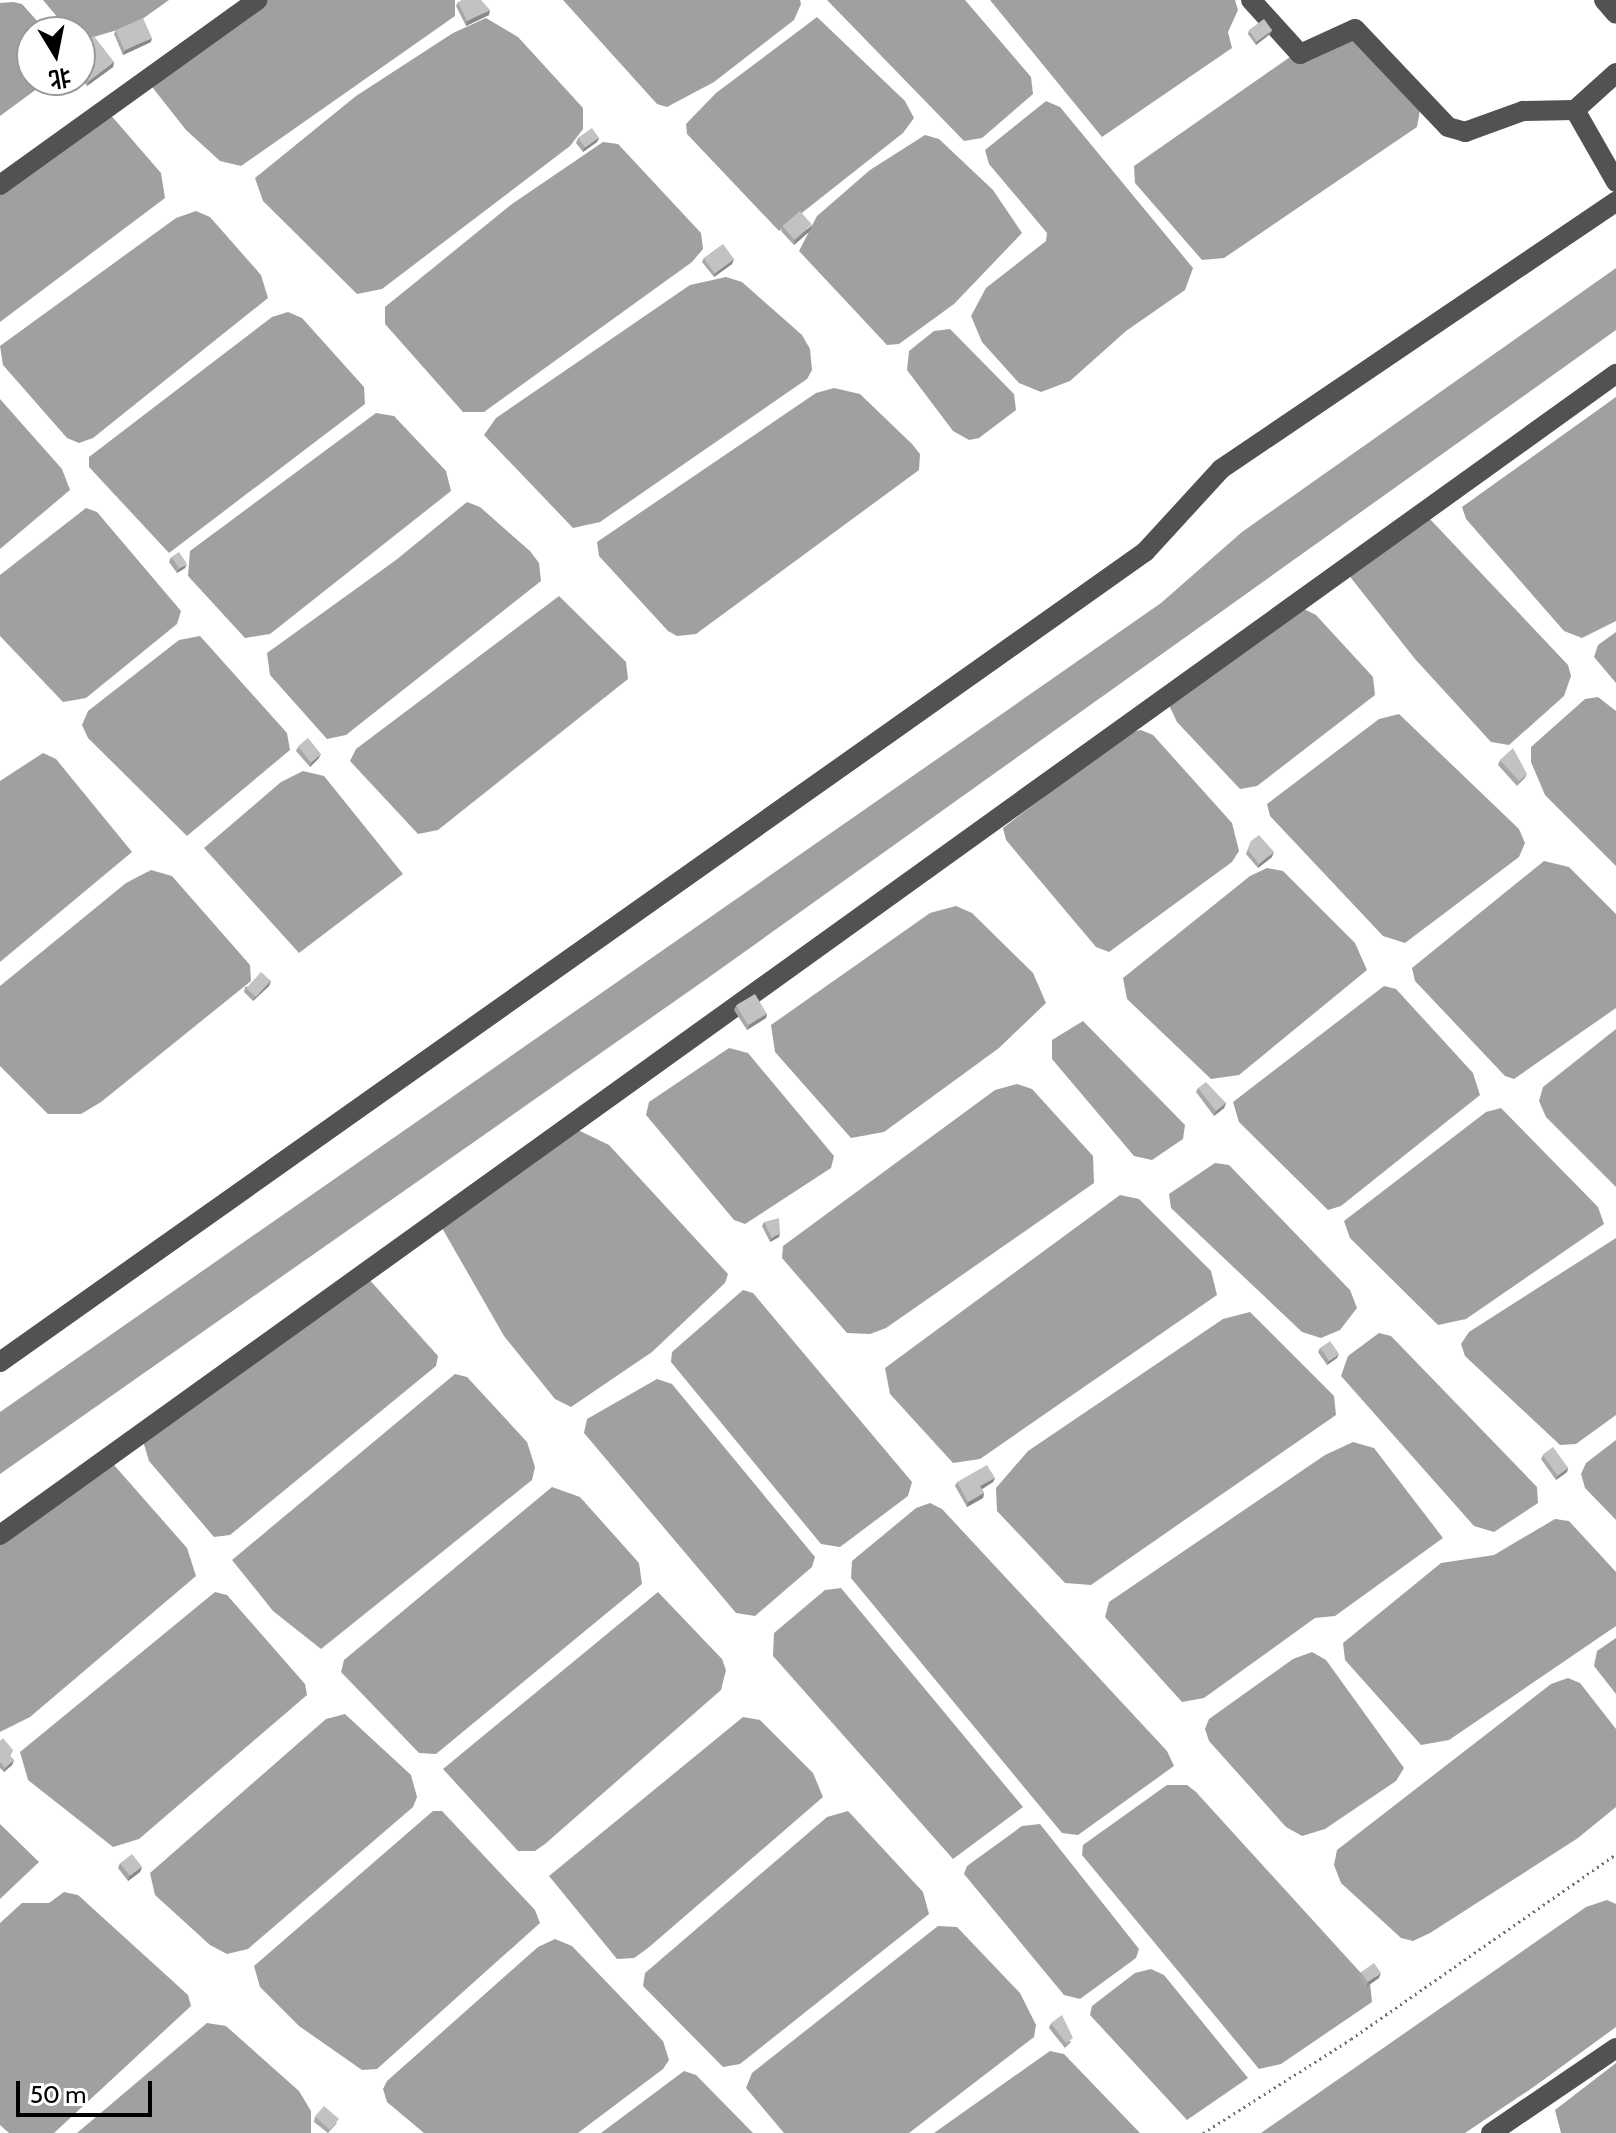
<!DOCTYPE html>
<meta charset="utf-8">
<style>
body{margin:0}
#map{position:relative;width:1616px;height:2133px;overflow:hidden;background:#fff;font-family:Cabin,"Noto Sans SC",sans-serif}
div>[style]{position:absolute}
.water>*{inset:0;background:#a0a0a0}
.path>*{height:3px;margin-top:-1.5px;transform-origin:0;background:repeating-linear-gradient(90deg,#747474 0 2px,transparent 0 6px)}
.minor>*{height:20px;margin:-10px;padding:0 10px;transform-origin:10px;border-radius:10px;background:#525252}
.wall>*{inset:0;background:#a7a7a7}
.shaded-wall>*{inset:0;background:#888}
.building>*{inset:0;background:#c2c2c2;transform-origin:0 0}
span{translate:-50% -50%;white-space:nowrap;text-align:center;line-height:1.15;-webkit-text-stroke:7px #fff;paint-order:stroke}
.north{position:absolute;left:16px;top:16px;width:80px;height:80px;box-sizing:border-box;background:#fff;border:2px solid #999;border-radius:50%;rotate:170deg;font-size:22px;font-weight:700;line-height:32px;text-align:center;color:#000}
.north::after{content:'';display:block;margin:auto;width:28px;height:36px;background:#000;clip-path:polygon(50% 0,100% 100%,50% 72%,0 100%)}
.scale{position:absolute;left:16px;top:2081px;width:136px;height:36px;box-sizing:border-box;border:4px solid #000;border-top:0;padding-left:10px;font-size:24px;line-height:28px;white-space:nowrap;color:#000;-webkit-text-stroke:6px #fff;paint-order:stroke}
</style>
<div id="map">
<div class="water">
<i style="clip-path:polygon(43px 0,169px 0,134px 25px,87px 39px,68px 30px)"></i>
<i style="clip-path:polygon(241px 0,455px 0,455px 16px,241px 166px,220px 161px,186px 130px,149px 83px)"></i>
<i style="clip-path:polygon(563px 0,800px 0,801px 4px,794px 20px,714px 82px,667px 107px,657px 104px)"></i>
<i style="clip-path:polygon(827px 0,965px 0,1031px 77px,1033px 94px,982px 138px,964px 141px)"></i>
<i style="clip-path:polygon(990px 0,1235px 0,1238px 10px,1228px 32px,1232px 48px,1102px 137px)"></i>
<i style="clip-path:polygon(13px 2px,22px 4px,47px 32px,32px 32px,32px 80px,49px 80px,0 116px,0 3px)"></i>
<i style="clip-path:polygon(817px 17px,905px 101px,914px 118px,903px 133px,779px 231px,687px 134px,686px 124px,716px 93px)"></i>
<i style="clip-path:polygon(486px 18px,518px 37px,583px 108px,583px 129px,570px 146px,382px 289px,357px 294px,263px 201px,255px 178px,356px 96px,453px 33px)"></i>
<i style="clip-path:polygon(1348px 32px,1420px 110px,1417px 127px,1224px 258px,1202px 260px,1135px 183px,1134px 166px,1320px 36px)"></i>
<i style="clip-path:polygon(1046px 101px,1060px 107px,1193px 268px,1185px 290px,1126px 331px,1070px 381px,1041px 392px,1019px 383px,982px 342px,971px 316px,986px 288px,1046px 241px,1047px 233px,989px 164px,985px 150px)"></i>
<i style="clip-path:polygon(109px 113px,161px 173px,165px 198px,0 322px,0 174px)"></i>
<i style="clip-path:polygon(925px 135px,939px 139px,993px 190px,1022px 233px,954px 304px,899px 344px,887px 345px,799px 251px,817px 216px,870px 170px)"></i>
<i style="clip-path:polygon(603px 142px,618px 144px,701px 233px,703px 249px,692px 262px,484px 412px,463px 412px,385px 324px,385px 307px,512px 204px)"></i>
<i style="clip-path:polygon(196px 211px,210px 217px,261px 275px,268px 298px,93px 438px,79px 443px,67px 438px,3px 365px,0 346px,176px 218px)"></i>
<i style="clip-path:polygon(1616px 268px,1616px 330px,705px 980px,0 1474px,0 1412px,1161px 603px,1242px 532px)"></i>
<i style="clip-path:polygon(726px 277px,742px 282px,802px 335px,810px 349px,812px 370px,807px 379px,600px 522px,573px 528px,484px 435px,496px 418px,690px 285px)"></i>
<i style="clip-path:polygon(288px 312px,302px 318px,364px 387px,365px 404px,169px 553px,89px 467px,89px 457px,272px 317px)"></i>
<i style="clip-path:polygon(950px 329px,1014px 394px,1016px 410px,979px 438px,969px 440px,953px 431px,907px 370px,909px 351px,934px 331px)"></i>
<i style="clip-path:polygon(834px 388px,860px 394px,912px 444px,920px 454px,919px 470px,696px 634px,677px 636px,668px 631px,599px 556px,597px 542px,816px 393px)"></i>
<i style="clip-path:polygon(1616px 397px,1616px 621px,1582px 638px,1564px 631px,1466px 519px,1462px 507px)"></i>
<i style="clip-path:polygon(0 399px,62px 469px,70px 490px,0 549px)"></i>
<i style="clip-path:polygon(376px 413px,394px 416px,446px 471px,451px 491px,270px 634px,245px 638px,188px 576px,190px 551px)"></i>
<i style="clip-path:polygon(467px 502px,480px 507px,530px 551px,539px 563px,541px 581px,346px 735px,327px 739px,270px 675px,267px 653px,396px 560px)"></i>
<i style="clip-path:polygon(86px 508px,97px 512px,181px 611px,177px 624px,86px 698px,63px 702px,0 636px,0 575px)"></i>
<i style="clip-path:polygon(1428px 517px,1568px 665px,1571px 676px,1564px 696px,1509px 745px,1491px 742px,1415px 659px,1351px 578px,1348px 563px)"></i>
<i style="clip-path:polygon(559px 596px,626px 662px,628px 679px,438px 830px,418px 834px,350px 761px,356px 749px)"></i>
<i style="clip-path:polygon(1298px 606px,1316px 615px,1373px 677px,1375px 695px,1257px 786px,1240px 789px,1177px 722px,1169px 705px)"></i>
<i style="clip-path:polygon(1616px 632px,1616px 683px,1594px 657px,1598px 645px)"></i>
<i style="clip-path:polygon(200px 636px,287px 733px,290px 750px,187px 836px,88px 738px,82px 725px,88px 711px,179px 640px)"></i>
<i style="clip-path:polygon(1598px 697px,1616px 711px,1616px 866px,1545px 795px,1531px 762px,1531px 747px,1585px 699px)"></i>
<i style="clip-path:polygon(1399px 714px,1519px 829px,1525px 843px,1519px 857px,1405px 943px,1383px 936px,1270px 816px,1267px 804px,1379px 719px)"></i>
<i style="clip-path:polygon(1141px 730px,1153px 735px,1232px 823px,1239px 851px,1232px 862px,1109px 952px,1096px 947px,1006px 840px,1003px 828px,1128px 733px)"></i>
<i style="clip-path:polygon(43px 753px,56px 759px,132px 852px,0 962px,0 781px)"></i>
<i style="clip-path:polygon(303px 771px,324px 776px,403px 874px,299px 953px,204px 848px,281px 782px)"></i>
<i style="clip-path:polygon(1544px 861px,1569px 867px,1616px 914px,1616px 1008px,1514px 1079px,1505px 1076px,1415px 981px,1412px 968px)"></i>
<i style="clip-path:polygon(1267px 868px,1283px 871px,1355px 943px,1367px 970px,1239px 1075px,1211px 1079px,1127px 999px,1123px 978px,1250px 876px)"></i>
<i style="clip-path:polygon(151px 870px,172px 876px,250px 965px,251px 981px,101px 1102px,81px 1114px,48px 1114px,0 1066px,0 986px,126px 883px)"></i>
<i style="clip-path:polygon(956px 906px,972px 913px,1033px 973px,1046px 1003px,999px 1048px,884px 1132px,851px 1138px,775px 1052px,771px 1025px,930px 913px)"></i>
<i style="clip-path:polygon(1384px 986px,1396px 989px,1473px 1073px,1480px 1095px,1341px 1206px,1328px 1210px,1239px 1122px,1233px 1102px)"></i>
<i style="clip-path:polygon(1083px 1021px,1185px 1125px,1183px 1139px,1152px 1160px,1134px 1156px,1052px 1059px,1052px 1040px)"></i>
<i style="clip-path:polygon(1616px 1029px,1616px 1187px,1546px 1117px,1539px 1101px,1543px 1087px)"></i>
<i style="clip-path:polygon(729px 1048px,748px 1053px,834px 1156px,831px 1168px,745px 1224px,734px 1220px,646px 1115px,649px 1102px)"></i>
<i style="clip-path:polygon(1017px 1084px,1032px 1089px,1093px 1156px,1094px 1183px,886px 1328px,870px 1334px,847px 1333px,782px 1258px,783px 1246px,995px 1090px)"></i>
<i style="clip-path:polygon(1501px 1108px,1598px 1207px,1604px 1224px,1466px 1319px,1438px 1325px,1350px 1238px,1344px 1221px,1486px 1112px)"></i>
<i style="clip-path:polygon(580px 1131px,609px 1145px,728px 1274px,725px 1283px,652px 1352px,571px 1407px,555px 1399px,504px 1336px,442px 1228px,567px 1133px)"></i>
<i style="clip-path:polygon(1215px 1163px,1229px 1165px,1350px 1290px,1357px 1308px,1340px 1330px,1321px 1338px,1302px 1332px,1171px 1208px,1169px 1194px)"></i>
<i style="clip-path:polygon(1120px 1195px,1139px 1199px,1211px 1271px,1217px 1295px,980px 1459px,953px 1463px,890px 1394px,885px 1368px)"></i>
<i style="clip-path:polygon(1616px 1238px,1616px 1415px,1576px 1444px,1560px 1445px,1465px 1356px,1461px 1344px,1469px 1332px)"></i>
<i style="clip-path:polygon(367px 1277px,438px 1356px,436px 1366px,230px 1535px,214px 1537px,149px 1461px,143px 1441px)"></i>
<i style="clip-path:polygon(743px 1290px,753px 1293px,912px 1482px,908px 1496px,840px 1547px,821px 1544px,671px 1362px,672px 1352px)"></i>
<i style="clip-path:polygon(1250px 1312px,1334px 1396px,1336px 1415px,1091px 1585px,1065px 1583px,997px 1511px,996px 1488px,1028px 1451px,1223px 1319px)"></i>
<i style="clip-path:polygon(1379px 1333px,1391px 1336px,1537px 1487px,1538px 1503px,1494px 1532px,1474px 1526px,1341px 1376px,1348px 1356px)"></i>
<i style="clip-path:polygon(455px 1374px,467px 1377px,527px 1442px,535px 1467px,532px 1480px,321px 1649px,273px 1611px,232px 1560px)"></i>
<i style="clip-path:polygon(657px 1379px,672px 1384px,815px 1557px,812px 1567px,755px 1616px,736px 1613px,584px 1433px,587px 1419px)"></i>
<i style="clip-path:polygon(1616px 1440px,1616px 1520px,1585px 1488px,1581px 1474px,1586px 1463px)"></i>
<i style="clip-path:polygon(1353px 1442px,1374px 1448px,1443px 1538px,1335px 1616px,1315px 1618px,1204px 1698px,1182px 1702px,1105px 1617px,1109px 1602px,1325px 1455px)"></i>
<i style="clip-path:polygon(107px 1457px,187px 1548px,196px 1576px,30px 1717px,0 1732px,0 1534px)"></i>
<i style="clip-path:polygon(552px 1487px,580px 1497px,639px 1563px,642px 1584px,436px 1754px,419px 1753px,341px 1672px,344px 1660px)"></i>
<i style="clip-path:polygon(930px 1503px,942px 1509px,1167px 1751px,1174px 1766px,1078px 1835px,1062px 1833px,851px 1578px,852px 1561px,916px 1508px)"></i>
<i style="clip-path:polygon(1555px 1519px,1569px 1521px,1616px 1572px,1616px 1626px,1449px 1740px,1421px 1745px,1345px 1660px,1343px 1643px,1441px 1563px,1494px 1555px)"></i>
<i style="clip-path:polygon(841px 1588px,1023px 1807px,953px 1859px,773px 1656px,774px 1633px,825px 1590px)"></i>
<i style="clip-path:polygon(215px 1592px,227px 1595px,305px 1684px,307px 1695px,139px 1839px,113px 1847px,28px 1780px,20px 1752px)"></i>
<i style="clip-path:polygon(658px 1592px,722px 1659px,726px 1670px,721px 1690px,545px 1844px,535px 1851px,518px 1851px,443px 1769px)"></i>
<i style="clip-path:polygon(1616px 1638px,1616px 1694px,1594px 1666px,1597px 1651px)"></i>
<i style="clip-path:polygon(1312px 1652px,1326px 1660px,1404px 1768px,1396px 1781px,1325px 1829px,1302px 1836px,1286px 1827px,1209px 1741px,1205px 1729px,1209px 1719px,1293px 1659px)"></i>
<i style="clip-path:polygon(1568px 1678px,1580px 1683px,1616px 1729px,1616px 1807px,1578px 1838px,1430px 1933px,1413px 1941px,1401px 1938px,1341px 1883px,1334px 1865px,1337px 1850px,1551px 1684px)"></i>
<i style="clip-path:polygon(345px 1714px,411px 1775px,417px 1797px,413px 1807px,248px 1949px,227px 1954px,210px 1945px,155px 1895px,150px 1873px,326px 1719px)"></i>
<i style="clip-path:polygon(743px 1717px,760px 1720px,813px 1773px,823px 1797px,648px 1948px,634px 1958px,617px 1959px,549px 1876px)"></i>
<i style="clip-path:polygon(1167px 1785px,1187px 1785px,1196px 1792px,1370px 1983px,1372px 2002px,1281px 2064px,1259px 2069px,1082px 1855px,1083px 1845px)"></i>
<i style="clip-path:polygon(433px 1811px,442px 1811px,535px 1910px,540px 1923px,377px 2069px,362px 2070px,299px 2026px,260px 1987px,254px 1966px)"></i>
<i style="clip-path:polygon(848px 1811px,923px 1892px,929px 1914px,740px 2064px,723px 2067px,643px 1986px,645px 1973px,827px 1817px)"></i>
<i style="clip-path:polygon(0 1824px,39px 1862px,0 1899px)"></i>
<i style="clip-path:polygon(1040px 1824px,1139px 1949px,1136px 1958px,1080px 1999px,1064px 1995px,964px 1874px,967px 1866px,1022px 1826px)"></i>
<i style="clip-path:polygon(64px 1892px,78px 1895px,188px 1995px,191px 2006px,54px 2133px,9px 2133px,0 2125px,0 1923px,22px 1903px,49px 1903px)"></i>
<i style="clip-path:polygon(1607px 1900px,1616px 1904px,1616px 2027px,1535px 2086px,1465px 2133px,1261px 2133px,1586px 1907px)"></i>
<i style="clip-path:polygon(938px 1926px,957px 1927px,1020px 1993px,1036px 2025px,1034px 2037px,909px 2133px,784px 2133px,746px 2088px,752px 2073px)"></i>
<i style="clip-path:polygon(555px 1939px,572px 1946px,663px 2041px,669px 2060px,663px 2069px,578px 2133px,424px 2133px,387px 2102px,383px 2089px,387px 2081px,538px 1947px)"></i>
<i style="clip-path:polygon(1151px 1969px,1164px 1975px,1248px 2078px,1187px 2120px,1090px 2015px,1092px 2006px,1135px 1973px)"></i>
<i style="clip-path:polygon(207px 2023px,226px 2026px,299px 2091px,311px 2111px,311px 2133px,77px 2133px)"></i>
<i style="clip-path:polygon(1050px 2051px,1064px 2054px,1140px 2133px,934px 2133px)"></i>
<i style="clip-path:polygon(1616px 2063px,1616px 2133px,1561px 2133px,1555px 2110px)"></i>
<i style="clip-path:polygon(684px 2071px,696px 2075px,753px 2133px,601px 2133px)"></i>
</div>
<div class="path">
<i style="left:1203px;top:2133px;width:175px;rotate:-32.4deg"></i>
<i style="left:1351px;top:2039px;width:323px;rotate:-34.9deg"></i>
</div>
<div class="minor">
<i style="left:1251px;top:0;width:73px;rotate:47.8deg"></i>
<i style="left:1300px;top:54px;width:60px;rotate:-24.4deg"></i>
<i style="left:1355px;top:29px;width:135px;rotate:46.5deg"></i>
<i style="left:1448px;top:127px;width:18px;rotate:16deg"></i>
<i style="left:1465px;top:132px;width:62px;rotate:-19.9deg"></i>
<i style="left:1523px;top:111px;width:52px;rotate:-1.1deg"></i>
<i style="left:1575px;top:110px;width:55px;rotate:-42.1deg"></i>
<i style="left:1604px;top:0;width:18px;rotate:49deg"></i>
<i style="left:1575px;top:110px;width:83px;rotate:60.3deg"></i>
<i style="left:0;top:185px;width:317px;rotate:-35.7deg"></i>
<i style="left:0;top:1362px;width:1403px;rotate:-35.28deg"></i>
<i style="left:1145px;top:552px;width:113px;rotate:-47.5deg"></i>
<i style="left:1221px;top:469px;width:477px;rotate:-34.1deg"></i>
<i style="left:0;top:1535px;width:1990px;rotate:-35.7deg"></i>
<i style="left:1491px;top:2133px;width:151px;rotate:-34.2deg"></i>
</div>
<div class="wall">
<i style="clip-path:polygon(458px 2px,489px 15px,466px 26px,456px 6px)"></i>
<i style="clip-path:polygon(116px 30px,151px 42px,123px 55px,114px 34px)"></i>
<i style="clip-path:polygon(1249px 30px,1272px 30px,1270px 34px,1256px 45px,1248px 34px)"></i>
<i style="clip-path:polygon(80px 47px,114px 62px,113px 67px,87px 86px,81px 78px)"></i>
<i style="clip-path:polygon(578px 138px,599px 138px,597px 142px,583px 152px,576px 143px)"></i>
<i style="clip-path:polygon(783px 226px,811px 230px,794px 245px,781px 231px)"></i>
<i style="clip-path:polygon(704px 258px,734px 259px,732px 264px,714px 277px,702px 262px)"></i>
<i style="clip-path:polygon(171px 557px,185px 568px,177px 573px,169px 562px)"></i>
<i style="clip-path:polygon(298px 747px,319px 758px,310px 767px,296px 751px)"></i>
<i style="clip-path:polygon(1500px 760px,1527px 774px,1525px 778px,1517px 786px,1498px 765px)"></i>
<i style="clip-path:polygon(1251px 841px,1272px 857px,1258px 868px,1246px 854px)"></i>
<i style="clip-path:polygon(271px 981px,269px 986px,253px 1001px,244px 992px,245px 987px)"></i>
<i style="clip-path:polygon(736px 1006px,767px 1014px,766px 1018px,747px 1030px,734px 1010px)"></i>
<i style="clip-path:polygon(1198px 1088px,1226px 1103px,1224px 1108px,1214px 1116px,1196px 1092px)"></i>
<i style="clip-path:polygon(764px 1222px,779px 1237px,770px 1242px,762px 1226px)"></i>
<i style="clip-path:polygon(1320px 1348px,1337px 1358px,1327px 1365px,1318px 1352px)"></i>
<i style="clip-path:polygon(1543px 1455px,1568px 1468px,1567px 1472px,1556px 1480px,1541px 1459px)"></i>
<i style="clip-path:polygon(995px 1478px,993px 1482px,982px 1489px,984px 1493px,983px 1498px,967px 1507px,955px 1486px,957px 1482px)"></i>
<i style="clip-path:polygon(0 1741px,13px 1750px,10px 1756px,14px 1760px,12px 1765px,4px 1772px,0 1768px)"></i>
<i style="clip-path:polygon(120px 1863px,142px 1867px,140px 1872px,128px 1881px,118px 1868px)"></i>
<i style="clip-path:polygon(1361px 1972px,1379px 1978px,1366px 1987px,1359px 1976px)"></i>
<i style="clip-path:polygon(1051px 2023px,1071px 2042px,1065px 2048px,1049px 2028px)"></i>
<i style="clip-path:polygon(315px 2117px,337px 2123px,328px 2133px,314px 2122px)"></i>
</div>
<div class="shaded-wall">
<i style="clip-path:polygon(490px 10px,489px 15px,466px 26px,467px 21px)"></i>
<i style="clip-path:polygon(1272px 30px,1270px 34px,1256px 45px,1257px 40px)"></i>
<i style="clip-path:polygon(152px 38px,151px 42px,123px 55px,125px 50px)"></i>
<i style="clip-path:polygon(114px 62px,113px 67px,87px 86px,89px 81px)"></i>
<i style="clip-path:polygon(599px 138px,597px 142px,583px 152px,584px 148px)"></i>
<i style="clip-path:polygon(812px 225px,811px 230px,794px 245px,795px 240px)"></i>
<i style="clip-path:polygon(734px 259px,732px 264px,714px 277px,715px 273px)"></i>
<i style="clip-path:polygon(187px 564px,185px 568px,177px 573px,179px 569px)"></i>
<i style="clip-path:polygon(321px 754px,319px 758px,310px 767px,311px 762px)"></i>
<i style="clip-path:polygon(1274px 852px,1272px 857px,1258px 868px,1259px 864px)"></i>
<i style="clip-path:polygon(271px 981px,269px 986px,253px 1001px,255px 997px)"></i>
<i style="clip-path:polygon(767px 1014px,766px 1018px,747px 1030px,749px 1025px)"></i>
<i style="clip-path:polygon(1226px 1103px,1224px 1108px,1214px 1116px,1216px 1111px)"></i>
<i style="clip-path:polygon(780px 1233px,779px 1237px,770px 1242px,772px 1238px)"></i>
<i style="clip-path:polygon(1339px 1354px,1337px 1358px,1327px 1365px,1329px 1361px)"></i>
<i style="clip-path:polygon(1568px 1468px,1567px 1472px,1556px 1480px,1558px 1475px)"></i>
<i style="clip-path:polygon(995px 1478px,993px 1482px,979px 1491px,980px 1486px)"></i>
<i style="clip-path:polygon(984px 1493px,983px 1498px,967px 1507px,968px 1502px)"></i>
<i style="clip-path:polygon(14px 1760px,12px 1765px,4px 1772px,5px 1768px)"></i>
<i style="clip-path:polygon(142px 1867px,140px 1872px,128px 1881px,129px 1876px)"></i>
<i style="clip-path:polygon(1381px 1973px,1379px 1978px,1366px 1987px,1368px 1982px)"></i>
</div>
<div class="building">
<i style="clip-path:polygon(462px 0,481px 0,490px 10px,467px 21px,458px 2px)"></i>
<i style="left:143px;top:18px;width:22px;height:30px;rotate:66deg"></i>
<i style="left:1264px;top:19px;width:14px;height:19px;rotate:54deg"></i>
<i style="clip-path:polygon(94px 36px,114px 62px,89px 81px,82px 73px,80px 75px,80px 47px)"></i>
<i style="left:592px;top:128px;width:12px;height:17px;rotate:55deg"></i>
<i style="left:800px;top:211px;width:18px;height:23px;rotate:49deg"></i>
<i style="left:723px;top:244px;width:19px;height:24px;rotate:54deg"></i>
<i style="left:179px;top:552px;width:14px;height:9px;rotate:56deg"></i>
<i style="left:308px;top:738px;width:21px;height:13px;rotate:51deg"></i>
<i style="clip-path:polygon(1513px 748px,1527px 774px,1519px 781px,1500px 760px)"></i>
<i style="clip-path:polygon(1259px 835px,1274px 852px,1259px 864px,1248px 850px,1251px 841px)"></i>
<i style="left:261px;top:972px;width:13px;height:22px;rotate:42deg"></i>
<i style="left:755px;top:994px;width:23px;height:22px;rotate:59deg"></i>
<i style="clip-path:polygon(1206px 1082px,1226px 1103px,1216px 1111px,1198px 1088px)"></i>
<i style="clip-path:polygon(779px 1218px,780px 1233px,772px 1238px,764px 1222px)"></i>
<i style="left:1330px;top:1341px;width:16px;height:12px;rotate:55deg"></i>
<i style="left:1553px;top:1447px;width:26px;height:13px;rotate:54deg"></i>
<i style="clip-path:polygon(987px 1465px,995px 1478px,980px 1486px,984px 1493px,968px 1502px,957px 1482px)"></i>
<i style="clip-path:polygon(3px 1738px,13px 1750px,9px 1755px,14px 1760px,5px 1768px,0 1762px,0 1741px)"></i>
<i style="left:132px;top:1854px;width:16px;height:15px;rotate:52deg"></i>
<i style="left:1374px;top:1963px;width:12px;height:16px;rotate:55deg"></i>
<i style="clip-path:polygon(1062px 2015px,1073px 2038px,1066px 2043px,1051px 2023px)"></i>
<i style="left:324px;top:2106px;width:20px;height:14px;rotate:41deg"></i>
</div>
<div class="north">北</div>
<div class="scale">50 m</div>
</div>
